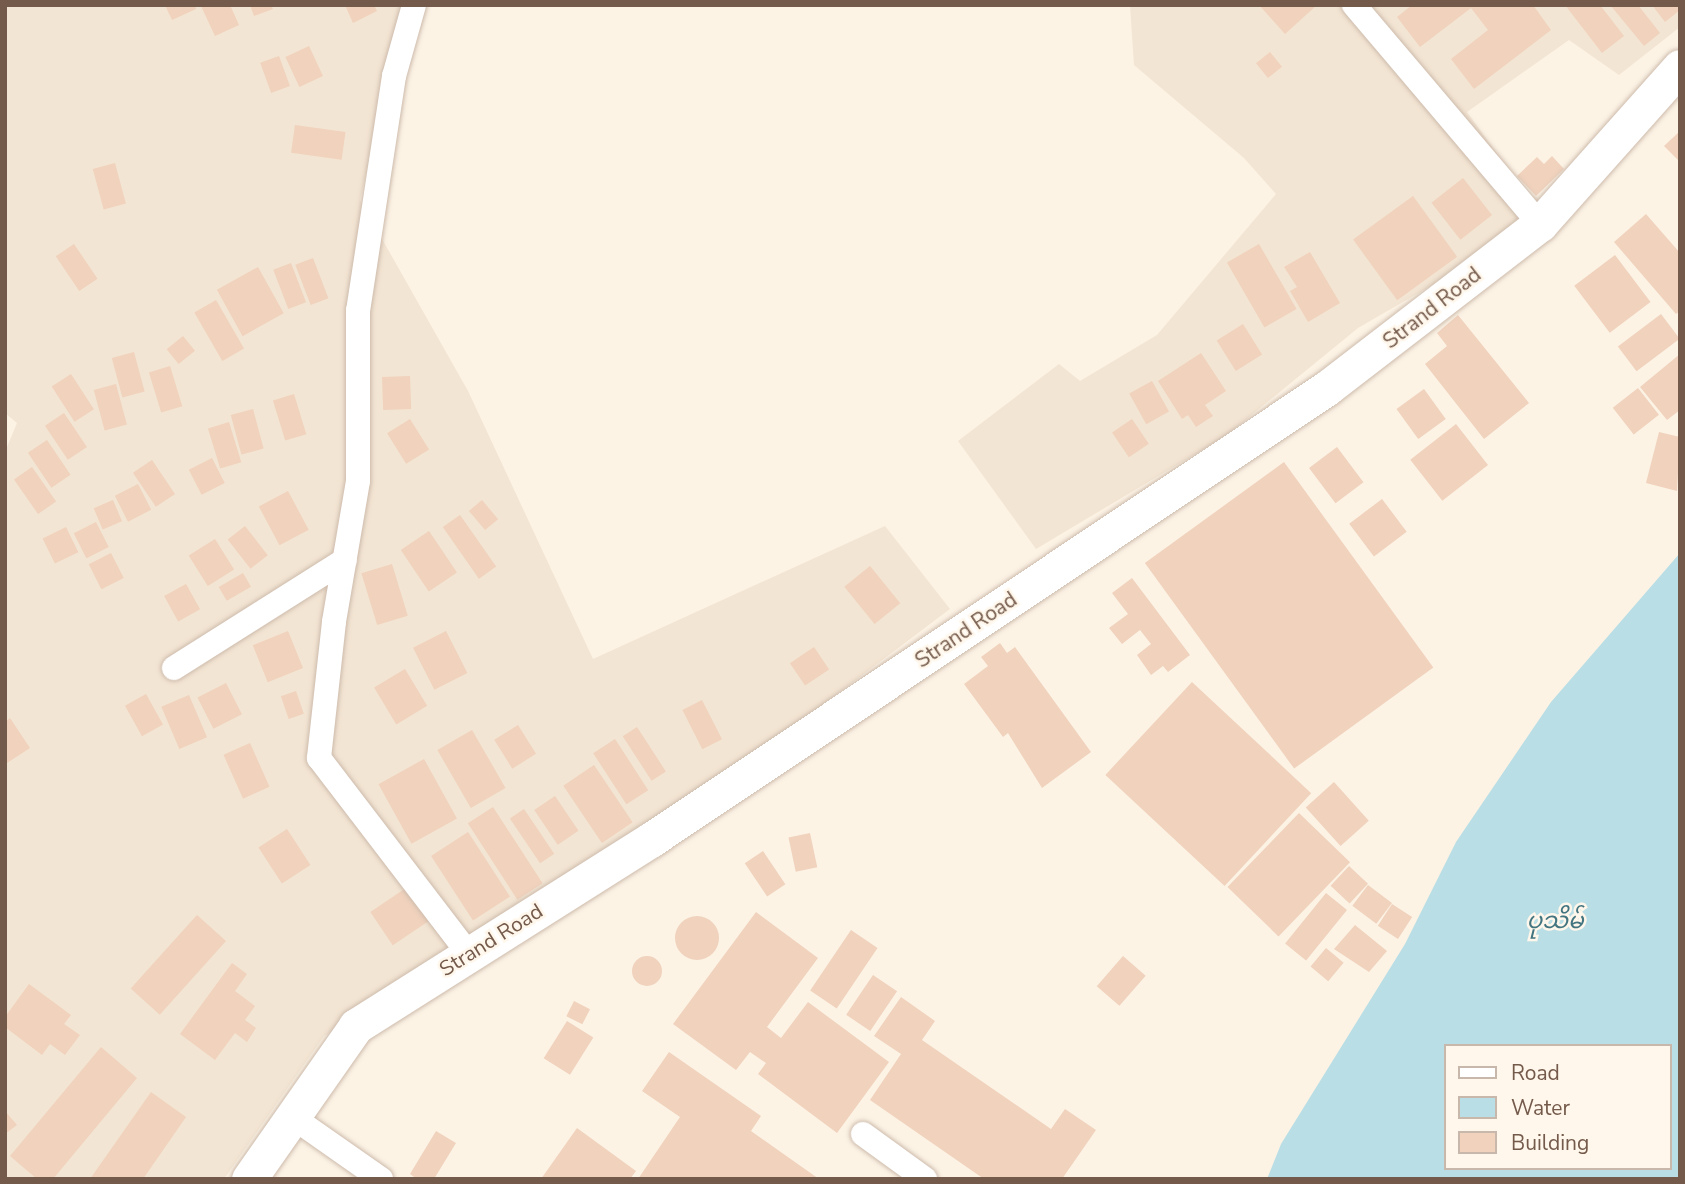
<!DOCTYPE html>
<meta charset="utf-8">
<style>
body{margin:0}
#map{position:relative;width:1685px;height:1184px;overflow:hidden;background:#fcf3e5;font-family:"Nunito Sans","Noto Sans Myanmar",sans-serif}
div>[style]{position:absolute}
.residential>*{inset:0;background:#f3e5d3}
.water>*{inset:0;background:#badee5}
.building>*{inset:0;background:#f0d2bd;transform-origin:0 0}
.round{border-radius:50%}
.roads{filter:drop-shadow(0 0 2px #cdbbac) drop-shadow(0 0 2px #cdbbac)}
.street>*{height:24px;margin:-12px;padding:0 12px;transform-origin:12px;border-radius:12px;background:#fff}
.secondary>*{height:35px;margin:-17.5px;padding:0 17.5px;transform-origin:17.5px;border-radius:17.5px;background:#fff}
span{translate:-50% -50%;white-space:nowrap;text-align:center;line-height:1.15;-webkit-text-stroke:5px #fff7eb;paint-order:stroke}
.street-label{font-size:21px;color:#745a4b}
.water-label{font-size:23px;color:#427580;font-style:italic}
.frame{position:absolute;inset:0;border:7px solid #745a4b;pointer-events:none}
.legend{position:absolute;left:1444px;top:1044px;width:228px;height:126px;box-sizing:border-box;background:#fff7eb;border:2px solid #c7b8ab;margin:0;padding:9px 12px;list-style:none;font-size:21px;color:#745a4b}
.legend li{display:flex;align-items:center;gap:14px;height:35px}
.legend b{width:35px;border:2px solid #c7b8ab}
</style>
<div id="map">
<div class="residential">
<i style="clip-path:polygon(5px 5px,405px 5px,360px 200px,468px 391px,593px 659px,885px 526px,950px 609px,589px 880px,324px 1036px,224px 1179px,5px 1179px,5px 452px,17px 423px,5px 413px)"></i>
<i style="clip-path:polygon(1130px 5px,1680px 5px,1680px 27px,1619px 75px,1569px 40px,1467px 112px,1538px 210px,1460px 269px,1358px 328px,1227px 435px,1036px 549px,958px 441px,1059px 364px,1080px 381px,1157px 335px,1276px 194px,1244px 158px,1134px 65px)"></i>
</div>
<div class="water">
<i style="clip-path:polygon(evenodd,1680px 553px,1680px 1179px,1267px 1179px,1281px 1144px,1405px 944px,1456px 842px,1551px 702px,1680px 553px,1445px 1046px,1669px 1046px,1669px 1168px,1445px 1168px,1445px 1046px)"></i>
</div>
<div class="building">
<i style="clip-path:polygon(165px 5px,195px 5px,196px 9px,172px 20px)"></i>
<i style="clip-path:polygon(230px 5px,239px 25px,215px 36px,201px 6px)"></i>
<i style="clip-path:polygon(250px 5px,271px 5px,273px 9px,254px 16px)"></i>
<i style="clip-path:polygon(345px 5px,374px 5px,377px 11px,353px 23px)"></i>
<i style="clip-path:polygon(1259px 5px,1317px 5px,1285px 34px)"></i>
<i style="clip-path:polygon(1412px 5px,1533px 5px,1551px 30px,1474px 89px,1451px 59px,1488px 30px,1471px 8px,1420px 47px,1397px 17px)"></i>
<i style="clip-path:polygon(1565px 5px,1600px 5px,1624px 36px,1602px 53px)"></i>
<i style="clip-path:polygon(1638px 5px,1660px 33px,1644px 46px,1611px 6px)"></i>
<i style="clip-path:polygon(1652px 5px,1680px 5px,1680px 10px,1665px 22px)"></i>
<i style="left:309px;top:46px;width:33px;height:26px;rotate:65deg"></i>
<i style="left:1270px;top:52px;width:19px;height:18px;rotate:51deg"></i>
<i style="left:279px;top:56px;width:32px;height:20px;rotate:70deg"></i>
<i style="left:295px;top:125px;width:51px;height:28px;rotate:8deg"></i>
<i style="clip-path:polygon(1680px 131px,1680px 162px,1664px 146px)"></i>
<i style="clip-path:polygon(1552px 156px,1564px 169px,1536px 196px,1517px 176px,1537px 157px,1544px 164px)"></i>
<i style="left:115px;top:163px;width:42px;height:23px;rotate:75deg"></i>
<i style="left:1463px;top:178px;width:47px;height:40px;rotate:52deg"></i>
<i style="left:1413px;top:196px;width:75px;height:74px;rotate:54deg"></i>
<i style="clip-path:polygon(1646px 214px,1680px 253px,1680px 311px,1676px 314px,1614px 242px)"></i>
<i style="left:74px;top:244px;width:42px;height:22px;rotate:56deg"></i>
<i style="left:1259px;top:244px;width:75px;height:37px;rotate:60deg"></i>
<i style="clip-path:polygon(1310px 252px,1340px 303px,1308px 322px,1290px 291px,1297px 287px,1284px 267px)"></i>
<i style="left:1615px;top:255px;width:59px;height:51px;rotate:53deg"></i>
<i style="left:313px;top:258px;width:43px;height:19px;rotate:69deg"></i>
<i style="left:291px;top:263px;width:42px;height:19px;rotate:69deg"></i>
<i style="left:258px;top:267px;width:53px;height:47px;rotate:61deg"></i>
<i style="left:216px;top:300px;width:56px;height:25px;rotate:60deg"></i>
<i style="left:1661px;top:314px;width:31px;height:54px;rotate:53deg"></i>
<i style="clip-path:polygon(1458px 315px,1529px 403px,1484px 439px,1425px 364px,1447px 346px,1437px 333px)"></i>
<i style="left:1243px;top:324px;width:36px;height:31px;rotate:58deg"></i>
<i style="left:183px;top:336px;width:19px;height:21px;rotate:51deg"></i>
<i style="left:134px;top:352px;width:41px;height:23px;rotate:75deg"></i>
<i style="clip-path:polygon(1201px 353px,1226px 391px,1205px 405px,1213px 416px,1196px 427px,1188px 415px,1182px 419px,1158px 381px)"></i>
<i style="clip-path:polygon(1680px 354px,1680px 410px,1667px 420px,1640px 387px)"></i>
<i style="left:170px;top:366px;width:42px;height:22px;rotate:73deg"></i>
<i style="left:71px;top:374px;width:42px;height:23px;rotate:57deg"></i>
<i style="left:410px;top:376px;width:33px;height:28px;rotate:88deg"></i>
<i style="left:1152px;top:381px;width:35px;height:26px;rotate:61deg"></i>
<i style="left:116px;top:384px;width:42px;height:23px;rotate:75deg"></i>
<i style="left:1638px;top:388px;width:34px;height:32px;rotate:52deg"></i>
<i style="left:1424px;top:389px;width:37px;height:34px;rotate:54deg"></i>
<i style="left:294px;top:394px;width:42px;height:22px;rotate:73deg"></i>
<i style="left:253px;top:409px;width:41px;height:23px;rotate:75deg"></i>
<i style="left:64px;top:413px;width:41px;height:23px;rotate:56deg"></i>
<i style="left:410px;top:419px;width:36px;height:27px;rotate:58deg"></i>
<i style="left:1132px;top:419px;width:30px;height:24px;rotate:56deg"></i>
<i style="left:229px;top:422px;width:42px;height:22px;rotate:73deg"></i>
<i style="left:1456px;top:424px;width:52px;height:58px;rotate:52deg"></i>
<i style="clip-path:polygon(1659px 432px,1680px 437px,1677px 491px,1646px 483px)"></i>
<i style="left:47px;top:440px;width:42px;height:23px;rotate:56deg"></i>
<i style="left:1337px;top:447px;width:44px;height:35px;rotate:53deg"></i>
<i style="left:212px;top:458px;width:28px;height:26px;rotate:63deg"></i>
<i style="left:152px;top:460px;width:41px;height:23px;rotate:56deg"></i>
<i style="left:1284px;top:462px;width:254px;height:172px;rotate:54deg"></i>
<i style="left:32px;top:467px;width:42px;height:22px;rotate:55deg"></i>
<i style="left:138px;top:484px;width:29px;height:26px;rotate:63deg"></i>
<i style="left:288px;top:491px;width:44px;height:33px;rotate:62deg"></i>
<i style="left:1382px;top:499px;width:41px;height:41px;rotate:53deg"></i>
<i style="left:113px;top:500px;width:23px;height:21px;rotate:67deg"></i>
<i style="left:482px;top:500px;width:25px;height:17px;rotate:50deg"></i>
<i style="left:460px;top:515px;width:63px;height:21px;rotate:55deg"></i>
<i style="left:96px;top:522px;width:28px;height:25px;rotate:63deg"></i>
<i style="left:245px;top:526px;width:37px;height:22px;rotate:52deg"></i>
<i style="left:66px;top:527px;width:28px;height:26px;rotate:64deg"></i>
<i style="left:429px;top:531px;width:50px;height:34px;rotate:56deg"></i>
<i style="left:215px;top:539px;width:36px;height:31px;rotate:58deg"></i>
<i style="left:111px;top:553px;width:28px;height:25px;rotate:63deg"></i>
<i style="left:392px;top:564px;width:54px;height:32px;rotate:73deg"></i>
<i style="left:870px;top:566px;width:48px;height:33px;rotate:51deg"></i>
<i style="left:243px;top:573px;width:16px;height:28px;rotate:60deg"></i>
<i style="clip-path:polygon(1132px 578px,1190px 655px,1168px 672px,1163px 666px,1151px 675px,1137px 655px,1151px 644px,1140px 630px,1122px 644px,1109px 628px,1128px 614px,1112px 593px)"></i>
<i style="left:186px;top:584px;width:29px;height:25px;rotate:61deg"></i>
<i style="left:288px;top:631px;width:40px;height:38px;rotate:68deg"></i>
<i style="left:446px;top:631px;width:47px;height:37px;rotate:63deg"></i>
<i style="clip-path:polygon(1000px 643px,1007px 653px,1015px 647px,1091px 752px,1042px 788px,1008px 733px,1003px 737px,964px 684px,988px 666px,981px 657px)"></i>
<i style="left:814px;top:647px;width:27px;height:29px;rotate:56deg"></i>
<i style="left:405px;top:669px;width:43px;height:36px;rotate:59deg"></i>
<i style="left:1192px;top:682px;width:163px;height:127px;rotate:43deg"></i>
<i style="left:226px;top:683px;width:35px;height:32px;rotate:63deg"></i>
<i style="left:296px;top:691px;width:24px;height:16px;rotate:71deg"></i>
<i style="left:146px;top:694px;width:35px;height:24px;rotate:61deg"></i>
<i style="left:189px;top:695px;width:46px;height:30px;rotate:67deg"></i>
<i style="left:702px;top:700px;width:44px;height:22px;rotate:63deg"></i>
<i style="clip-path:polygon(10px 718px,30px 748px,7px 763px,5px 722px)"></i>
<i style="left:518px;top:725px;width:34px;height:28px;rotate:58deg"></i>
<i style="left:637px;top:727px;width:53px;height:17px;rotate:57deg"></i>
<i style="left:472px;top:730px;width:67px;height:40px;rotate:60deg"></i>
<i style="left:615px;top:739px;width:61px;height:26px;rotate:57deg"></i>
<i style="left:250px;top:743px;width:48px;height:29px;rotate:66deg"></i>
<i style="left:424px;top:759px;width:68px;height:52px;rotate:61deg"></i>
<i style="left:594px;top:765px;width:69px;height:37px;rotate:56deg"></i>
<i style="left:1334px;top:782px;width:52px;height:38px;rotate:48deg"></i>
<i style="left:555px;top:796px;width:42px;height:25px;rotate:56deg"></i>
<i style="left:493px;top:807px;width:91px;height:30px;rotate:57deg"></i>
<i style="left:524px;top:809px;width:54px;height:17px;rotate:56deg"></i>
<i style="left:1299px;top:813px;width:71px;height:103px;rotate:44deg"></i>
<i style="left:287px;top:829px;width:43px;height:34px;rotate:57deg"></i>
<i style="left:468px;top:832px;width:77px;height:44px;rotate:57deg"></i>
<i style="left:810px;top:833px;width:35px;height:22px;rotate:78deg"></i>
<i style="left:763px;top:851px;width:40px;height:22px;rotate:56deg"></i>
<i style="left:1349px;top:866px;width:26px;height:27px;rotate:43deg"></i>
<i style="left:1368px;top:885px;width:30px;height:26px;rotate:37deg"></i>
<i style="left:406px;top:888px;width:40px;height:43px;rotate:56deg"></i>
<i style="left:1326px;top:893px;width:27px;height:65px;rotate:39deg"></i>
<i style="left:1392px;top:904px;width:24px;height:26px;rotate:33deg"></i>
<i style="clip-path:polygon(756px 912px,818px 958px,767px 1027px,781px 1038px,808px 1002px,889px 1062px,837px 1133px,758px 1074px,766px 1063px,750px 1052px,736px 1070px,673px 1024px)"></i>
<i style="left:197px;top:915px;width:39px;height:99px;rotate:42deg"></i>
<i class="round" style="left:675px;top:916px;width:44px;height:44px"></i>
<i style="clip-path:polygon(1355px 925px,1387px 951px,1369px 972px,1334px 949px)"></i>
<i style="left:851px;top:930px;width:32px;height:73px;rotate:34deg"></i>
<i style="left:1326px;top:948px;width:23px;height:24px;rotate:40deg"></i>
<i style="left:1123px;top:956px;width:30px;height:40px;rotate:41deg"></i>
<i class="round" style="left:632px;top:956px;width:30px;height:30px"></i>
<i style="clip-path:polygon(232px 963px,247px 974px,235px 991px,255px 1006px,245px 1020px,256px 1028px,247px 1042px,235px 1033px,215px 1060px,180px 1034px)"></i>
<i style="left:873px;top:975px;width:29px;height:48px;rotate:34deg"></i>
<i style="clip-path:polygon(29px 984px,71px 1015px,64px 1024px,80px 1035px,65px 1055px,50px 1044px,42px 1055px,5px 1027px,5px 1017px)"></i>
<i style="clip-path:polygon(901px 997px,935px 1021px,922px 1040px,1051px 1129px,1065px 1109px,1096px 1130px,1062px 1179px,984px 1179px,870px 1100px,901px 1054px,874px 1036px)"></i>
<i style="left:574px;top:1001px;width:18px;height:17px;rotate:27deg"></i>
<i style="left:567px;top:1021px;width:31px;height:44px;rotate:32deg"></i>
<i style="clip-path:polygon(101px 1047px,137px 1078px,53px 1179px,37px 1179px,10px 1156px)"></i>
<i style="clip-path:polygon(669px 1052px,761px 1116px,751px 1131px,819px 1179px,638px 1179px,680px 1117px,642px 1091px)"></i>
<i style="clip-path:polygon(151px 1092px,186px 1117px,143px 1179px,90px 1179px)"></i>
<i style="clip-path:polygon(5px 1111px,17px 1125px,5px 1134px)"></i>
<i style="clip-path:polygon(577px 1128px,636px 1171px,630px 1179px,541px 1179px)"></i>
<i style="clip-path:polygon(436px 1131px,456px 1143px,434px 1179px,417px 1179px,410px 1174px)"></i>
</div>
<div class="roads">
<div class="street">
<i style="left:414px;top:5px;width:74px;rotate:105.7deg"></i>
<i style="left:394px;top:76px;width:237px;rotate:98.7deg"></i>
<i style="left:358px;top:310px;width:171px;rotate:90deg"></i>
<i style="left:358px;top:481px;width:143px;rotate:99.7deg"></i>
<i style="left:334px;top:622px;width:137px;rotate:96.3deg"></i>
<i style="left:319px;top:758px;width:247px;rotate:52.6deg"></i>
<i style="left:1354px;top:5px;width:287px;rotate:49.7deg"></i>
<i style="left:174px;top:668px;width:202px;rotate:-32.3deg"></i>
<i style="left:291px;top:1116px;width:110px;rotate:35deg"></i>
<i style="left:863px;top:1134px;width:77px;rotate:36deg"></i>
</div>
<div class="secondary">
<i style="left:249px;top:1179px;width:187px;rotate:-55deg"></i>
<i style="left:356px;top:1026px;width:350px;rotate:-32.3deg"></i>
<i style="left:652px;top:839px;width:812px;rotate:-33.75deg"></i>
<i style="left:1327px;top:388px;width:269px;rotate:-37.6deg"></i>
<i style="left:1540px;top:224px;width:210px;rotate:-48.3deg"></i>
</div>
</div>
<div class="street-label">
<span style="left:1432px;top:308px;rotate:-38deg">Strand Road</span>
<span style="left:966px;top:630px;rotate:-34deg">Strand Road</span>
<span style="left:491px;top:940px;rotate:-32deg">Strand Road</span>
</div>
<div class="water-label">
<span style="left:1555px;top:921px">ပုသိမ်</span>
</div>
<div class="frame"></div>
<ul class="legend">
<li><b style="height:9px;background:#fff"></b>Road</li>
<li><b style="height:19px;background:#badee5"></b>Water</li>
<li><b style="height:19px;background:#f0d2bd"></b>Building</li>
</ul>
</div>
